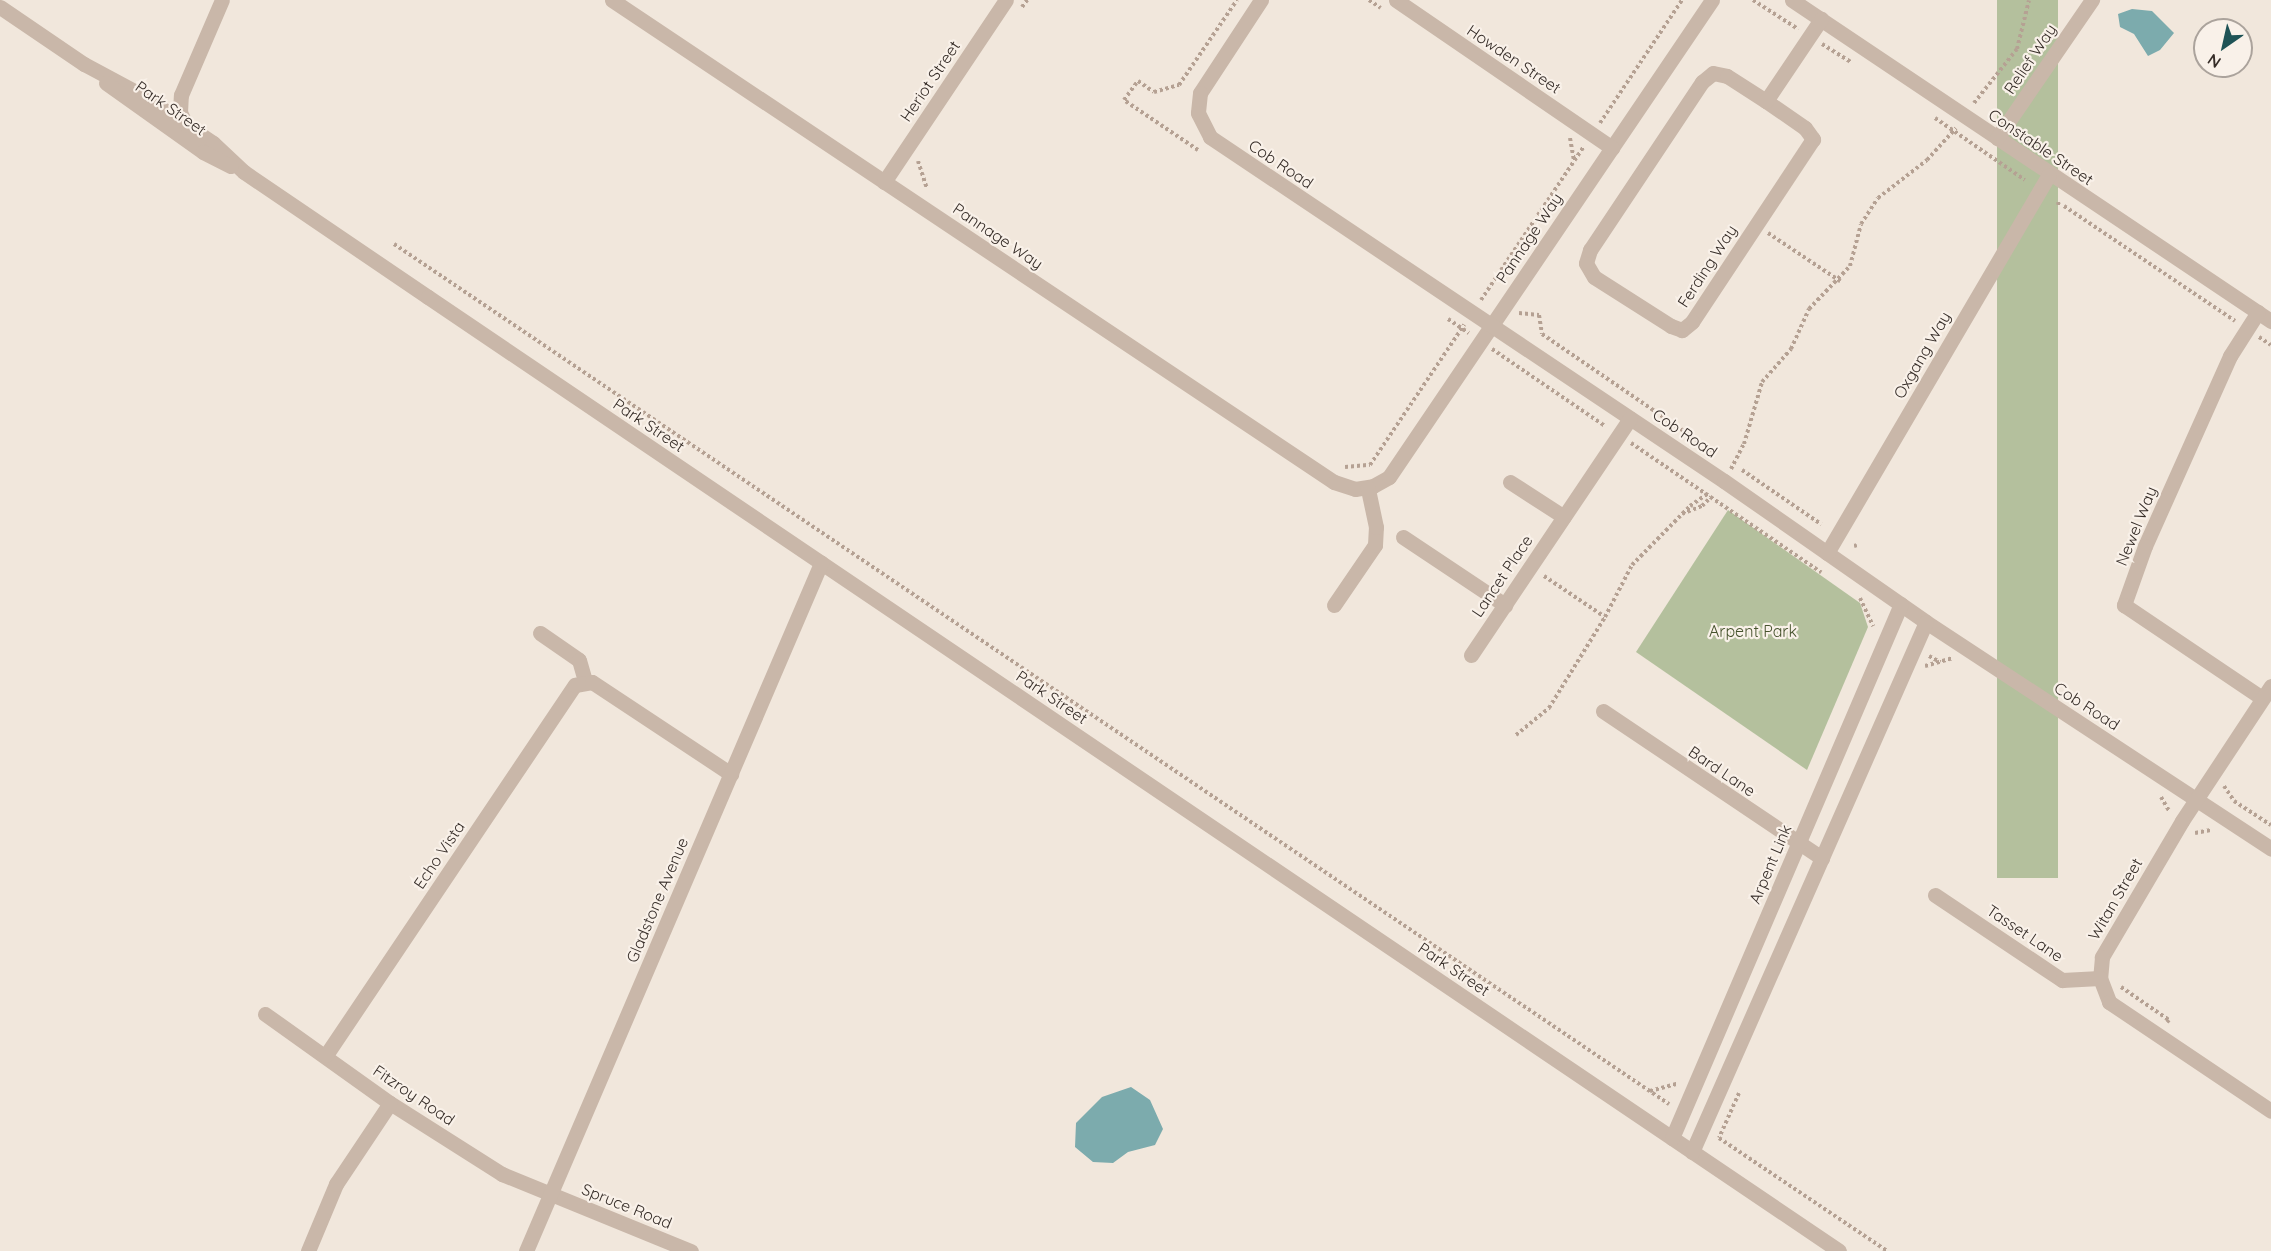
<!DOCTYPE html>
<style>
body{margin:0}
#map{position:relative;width:2271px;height:1251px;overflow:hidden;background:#f1e7dc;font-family:Quicksand,sans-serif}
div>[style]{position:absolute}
.green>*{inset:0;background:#b4c09d;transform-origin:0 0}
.water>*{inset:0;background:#7cabad}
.path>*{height:4px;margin-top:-2px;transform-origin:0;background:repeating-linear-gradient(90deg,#b5a193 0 3px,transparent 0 6px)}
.minor>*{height:15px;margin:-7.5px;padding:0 7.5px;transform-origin:7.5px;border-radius:7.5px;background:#c9b7a9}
span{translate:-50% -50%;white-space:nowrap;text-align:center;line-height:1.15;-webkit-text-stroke:4.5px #f9f1e9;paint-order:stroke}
.street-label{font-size:16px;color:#362d28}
.park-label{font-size:16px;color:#46532d}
.north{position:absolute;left:2193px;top:18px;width:60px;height:60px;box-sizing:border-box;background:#f9f1e9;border:2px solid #aba39c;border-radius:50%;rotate:214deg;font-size:16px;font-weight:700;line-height:24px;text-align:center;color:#362d28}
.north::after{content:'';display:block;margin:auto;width:21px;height:27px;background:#1f5356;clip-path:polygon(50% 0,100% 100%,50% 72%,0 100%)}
</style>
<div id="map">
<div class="green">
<i style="left:1997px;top:0;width:61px;height:878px"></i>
<i style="clip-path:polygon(1728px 510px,1860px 603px,1868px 627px,1807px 770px,1636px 652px)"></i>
</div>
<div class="water">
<i style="clip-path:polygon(2132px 9px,2152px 11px,2174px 33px,2160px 50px,2148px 56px,2134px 34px,2120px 27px,2118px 14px)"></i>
<i style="clip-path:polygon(1131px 1087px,1150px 1100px,1163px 1129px,1155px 1145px,1128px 1152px,1113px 1163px,1093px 1162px,1075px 1147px,1076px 1123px,1102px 1097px)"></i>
</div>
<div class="path">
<i style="left:1369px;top:0;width:14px;rotate:34deg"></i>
<i style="left:1753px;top:0;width:54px;rotate:32.8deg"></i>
<i style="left:1022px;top:7px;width:9px;rotate:-54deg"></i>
<i style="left:1822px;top:44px;width:34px;rotate:32deg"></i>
<i style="left:1974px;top:103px;width:69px;rotate:-51.5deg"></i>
<i style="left:2017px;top:49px;width:50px;rotate:-76.2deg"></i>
<i style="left:1935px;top:118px;width:109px;rotate:34.6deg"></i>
<i style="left:1600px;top:123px;width:148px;rotate:-56.3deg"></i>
<i style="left:1570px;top:138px;width:22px;rotate:80deg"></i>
<i style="left:1198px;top:150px;width:89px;rotate:-146deg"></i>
<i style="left:1124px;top:100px;width:24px;rotate:-54deg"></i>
<i style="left:1138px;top:81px;width:19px;rotate:35deg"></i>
<i style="left:1154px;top:92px;width:26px;rotate:-16deg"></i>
<i style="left:1179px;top:85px;width:103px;rotate:-55.7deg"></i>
<i style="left:918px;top:161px;width:29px;rotate:72deg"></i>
<i style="left:2058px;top:202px;width:4px;rotate:76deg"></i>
<i style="left:2064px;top:206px;width:206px;rotate:33.9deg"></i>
<i style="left:1768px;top:233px;width:87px;rotate:33.7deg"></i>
<i style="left:394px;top:244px;width:1538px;rotate:34deg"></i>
<i style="left:1481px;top:300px;width:185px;rotate:-56.2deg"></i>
<i style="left:1519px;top:313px;width:20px;rotate:6deg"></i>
<i style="left:1539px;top:315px;width:19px;rotate:81deg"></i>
<i style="left:1542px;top:334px;width:211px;rotate:34.4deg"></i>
<i style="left:1448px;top:319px;width:25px;rotate:34deg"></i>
<i style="left:2259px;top:337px;width:14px;rotate:34deg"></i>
<i style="left:1492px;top:349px;width:137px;rotate:34.3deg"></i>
<i style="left:1631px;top:443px;width:230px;rotate:34.2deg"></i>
<i style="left:1345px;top:467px;width:25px;rotate:-5deg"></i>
<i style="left:1370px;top:465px;width:169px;rotate:-56.1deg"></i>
<i style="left:1731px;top:469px;width:28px;rotate:-63deg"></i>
<i style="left:1744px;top:444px;width:65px;rotate:-73.8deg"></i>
<i style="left:1762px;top:382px;width:44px;rotate:-48.7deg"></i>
<i style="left:1791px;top:349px;width:44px;rotate:-65.8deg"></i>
<i style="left:1809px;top:309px;width:59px;rotate:-46.4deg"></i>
<i style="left:1850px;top:266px;width:43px;rotate:-75.3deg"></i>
<i style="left:1861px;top:224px;width:31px;rotate:-57deg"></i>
<i style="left:1878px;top:198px;width:62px;rotate:-37.8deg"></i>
<i style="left:1927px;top:160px;width:43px;rotate:-47.8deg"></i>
<i style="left:1742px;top:470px;width:96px;rotate:34.4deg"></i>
<i style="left:1682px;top:514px;width:22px;rotate:-22deg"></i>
<i style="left:1702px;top:506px;width:13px;rotate:-45deg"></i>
<i style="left:1854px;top:546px;width:3px;rotate:-18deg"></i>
<i style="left:1544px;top:576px;width:73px;rotate:33.9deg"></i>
<i style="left:1860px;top:598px;width:31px;rotate:65deg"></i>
<i style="left:1929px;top:656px;width:13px;rotate:29deg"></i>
<i style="left:1925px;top:666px;width:29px;rotate:-16deg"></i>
<i style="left:1516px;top:735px;width:43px;rotate:-39.3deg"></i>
<i style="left:1549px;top:708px;width:107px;rotate:-58.4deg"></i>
<i style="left:1605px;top:617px;width:59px;rotate:-62.6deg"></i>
<i style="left:1632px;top:565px;width:83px;rotate:-45.5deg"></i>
<i style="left:1690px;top:506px;width:21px;rotate:-35deg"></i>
<i style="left:2224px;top:786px;width:18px;rotate:56deg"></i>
<i style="left:2234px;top:801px;width:44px;rotate:33deg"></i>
<i style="left:2161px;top:797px;width:16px;rotate:60deg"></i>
<i style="left:2195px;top:833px;width:16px;rotate:-11deg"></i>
<i style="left:2121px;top:987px;width:58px;rotate:34.5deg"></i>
<i style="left:2169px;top:1020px;width:3px;rotate:135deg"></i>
<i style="left:1650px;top:1091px;width:28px;rotate:-15deg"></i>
<i style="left:1739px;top:1093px;width:49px;rotate:114deg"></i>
<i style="left:1719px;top:1138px;width:202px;rotate:33.9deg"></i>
</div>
<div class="minor">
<i style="left:612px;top:0;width:868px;rotate:33.73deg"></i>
<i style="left:1334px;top:482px;width:22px;rotate:18deg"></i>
<i style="left:1355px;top:489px;width:18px;rotate:-9deg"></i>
<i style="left:1373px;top:486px;width:18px;rotate:-29deg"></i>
<i style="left:1389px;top:477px;width:576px;rotate:-55.9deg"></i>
<i style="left:1261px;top:0;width:111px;rotate:123.3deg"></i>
<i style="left:1200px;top:93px;width:20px;rotate:96deg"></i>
<i style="left:1198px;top:113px;width:27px;rotate:63deg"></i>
<i style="left:1210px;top:137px;width:618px;rotate:33.79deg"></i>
<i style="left:1724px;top:481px;width:246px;rotate:34.9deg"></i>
<i style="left:1926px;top:622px;width:413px;rotate:33.3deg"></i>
<i style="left:1396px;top:0;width:262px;rotate:34.4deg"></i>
<i style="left:1792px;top:0;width:577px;rotate:33.83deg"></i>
<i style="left:0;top:7px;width:102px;rotate:34.2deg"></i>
<i style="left:84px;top:64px;width:64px;rotate:28.2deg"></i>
<i style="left:140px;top:94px;width:88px;rotate:33.9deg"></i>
<i style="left:213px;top:143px;width:42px;rotate:43.1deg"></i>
<i style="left:244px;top:172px;width:222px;rotate:34.2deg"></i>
<i style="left:428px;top:297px;width:1703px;rotate:34.06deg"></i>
<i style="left:106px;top:83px;width:119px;rotate:35.4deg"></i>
<i style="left:203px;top:152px;width:31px;rotate:27deg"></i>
<i style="left:1766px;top:101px;width:47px;rotate:34.7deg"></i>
<i style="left:1805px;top:128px;width:14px;rotate:54deg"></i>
<i style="left:1813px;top:139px;width:219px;rotate:123.5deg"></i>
<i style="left:1692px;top:322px;width:13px;rotate:141deg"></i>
<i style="left:1682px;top:330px;width:12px;rotate:-160deg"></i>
<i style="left:1671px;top:326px;width:91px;rotate:-147.5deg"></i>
<i style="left:1594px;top:277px;width:16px;rotate:-120deg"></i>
<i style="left:1586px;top:263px;width:14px;rotate:-73deg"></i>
<i style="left:1590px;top:250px;width:202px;rotate:-56.3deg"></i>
<i style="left:1702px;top:82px;width:14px;rotate:-39deg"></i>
<i style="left:1713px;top:73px;width:14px;rotate:12deg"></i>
<i style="left:1727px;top:76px;width:46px;rotate:32.7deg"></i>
<i style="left:1766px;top:101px;width:99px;rotate:-56.1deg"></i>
<i style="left:186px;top:125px;width:14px;rotate:-115deg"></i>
<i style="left:180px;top:112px;width:17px;rotate:-87deg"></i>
<i style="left:181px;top:95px;width:103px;rotate:-66.7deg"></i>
<i style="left:1997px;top:138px;width:168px;rotate:-55.5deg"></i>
<i style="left:884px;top:182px;width:219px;rotate:-56.2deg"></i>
<i style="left:2258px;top:312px;width:52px;rotate:122.5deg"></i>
<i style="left:2230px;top:356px;width:208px;rotate:114.1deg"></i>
<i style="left:2145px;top:546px;width:63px;rotate:109.6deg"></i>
<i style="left:2124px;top:605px;width:166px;rotate:34deg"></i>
<i style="left:1510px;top:482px;width:64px;rotate:32.9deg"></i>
<i style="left:1403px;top:537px;width:123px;rotate:33.7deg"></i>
<i style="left:1827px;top:553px;width:438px;rotate:-59.6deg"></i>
<i style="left:1334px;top:605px;width:73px;rotate:-55.7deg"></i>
<i style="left:1375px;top:545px;width:18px;rotate:-87deg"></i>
<i style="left:1376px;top:527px;width:40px;rotate:-102deg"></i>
<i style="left:540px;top:633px;width:47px;rotate:34.7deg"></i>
<i style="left:579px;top:660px;width:22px;rotate:74deg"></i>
<i style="left:1471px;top:655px;width:285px;rotate:-56.1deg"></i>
<i style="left:2271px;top:686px;width:162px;rotate:123.4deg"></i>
<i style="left:2182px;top:821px;width:158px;rotate:120.5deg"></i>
<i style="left:2102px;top:957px;width:21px;rotate:95deg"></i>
<i style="left:2100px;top:978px;width:26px;rotate:69deg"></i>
<i style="left:2109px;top:1002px;width:195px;rotate:33.9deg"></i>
<i style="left:1603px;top:711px;width:264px;rotate:33.9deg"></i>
<i style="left:1935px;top:895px;width:153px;rotate:33.8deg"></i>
<i style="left:2062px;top:980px;width:38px;rotate:-3deg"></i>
<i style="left:265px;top:1014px;width:153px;rotate:35.5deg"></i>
<i style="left:390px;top:1103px;width:133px;rotate:32.4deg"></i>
<i style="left:502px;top:1174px;width:204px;rotate:22.2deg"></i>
<i style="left:326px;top:1055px;width:446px;rotate:-56.1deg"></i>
<i style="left:575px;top:685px;width:17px;rotate:-10deg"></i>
<i style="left:592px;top:682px;width:167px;rotate:33.5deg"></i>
<i style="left:1672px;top:1138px;width:581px;rotate:-66.79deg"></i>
<i style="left:1692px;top:1152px;width:579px;rotate:-66.18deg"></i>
<i style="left:308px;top:1251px;width:73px;rotate:-67.3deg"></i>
<i style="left:336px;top:1184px;width:97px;rotate:-56.3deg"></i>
<i style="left:526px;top:1251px;width:749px;rotate:-66.79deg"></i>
</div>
<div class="street-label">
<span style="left:1514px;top:59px;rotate:34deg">Howden Street</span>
<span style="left:2030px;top:59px;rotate:-56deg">Relief Way</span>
<span style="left:930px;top:81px;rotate:-56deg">Heriot Street</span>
<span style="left:171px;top:108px;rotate:35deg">Park Street</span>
<span style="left:2041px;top:147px;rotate:34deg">Constable Street</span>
<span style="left:1281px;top:164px;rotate:34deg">Cob Road</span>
<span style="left:998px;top:236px;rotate:34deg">Pannage Way</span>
<span style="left:1529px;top:238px;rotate:-56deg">Pannage Way</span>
<span style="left:1707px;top:266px;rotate:-57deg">Ferding Way</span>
<span style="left:1922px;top:355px;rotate:-60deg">Oxgang Way</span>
<span style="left:649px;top:425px;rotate:34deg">Park Street</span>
<span style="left:1685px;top:433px;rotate:34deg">Cob Road</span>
<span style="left:2136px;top:526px;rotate:-68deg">Newel Way</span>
<span style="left:1502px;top:576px;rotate:-56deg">Lancet Place</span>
<span style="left:1052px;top:697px;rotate:34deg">Park Street</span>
<span style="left:2087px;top:706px;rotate:33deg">Cob Road</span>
<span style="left:1722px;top:771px;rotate:34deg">Bard Lane</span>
<span style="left:439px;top:855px;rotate:-56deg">Echo Vista</span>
<span style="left:1770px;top:864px;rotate:-67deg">Arpent Link</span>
<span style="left:2115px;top:899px;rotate:-60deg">Witan Street</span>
<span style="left:657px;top:900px;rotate:-67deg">Gladstone Avenue</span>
<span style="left:2025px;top:933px;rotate:34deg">Tasset Lane</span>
<span style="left:1454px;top:969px;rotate:34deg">Park Street</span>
<span style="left:414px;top:1095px;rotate:34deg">Fitzroy Road</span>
<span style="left:627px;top:1206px;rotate:22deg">Spruce Road</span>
</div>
<div class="park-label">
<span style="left:1753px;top:631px">Arpent Park</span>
</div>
<div class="north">N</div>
</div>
